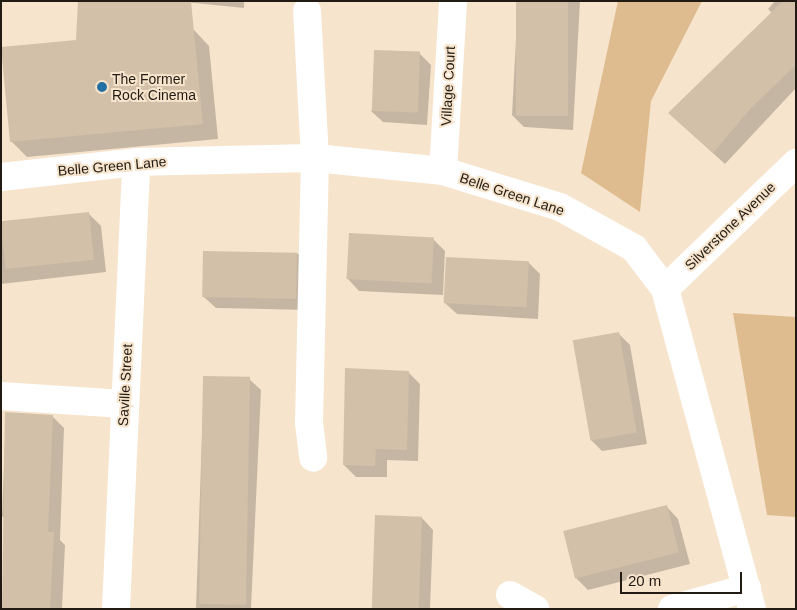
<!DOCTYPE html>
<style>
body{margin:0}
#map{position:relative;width:797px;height:610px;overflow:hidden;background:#f7e4cc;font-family:Helvetica,sans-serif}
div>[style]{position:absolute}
.green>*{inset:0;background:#debc8f}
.shadow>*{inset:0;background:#0003}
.building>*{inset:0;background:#d2c0a9;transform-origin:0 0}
.minor>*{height:28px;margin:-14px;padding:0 14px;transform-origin:14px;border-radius:14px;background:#fff}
.dots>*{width:14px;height:14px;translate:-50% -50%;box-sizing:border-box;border:2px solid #f7e4cc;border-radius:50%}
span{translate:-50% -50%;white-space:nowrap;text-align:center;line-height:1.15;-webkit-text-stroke:4px #f7e4cc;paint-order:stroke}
.poi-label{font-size:14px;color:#221b13}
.left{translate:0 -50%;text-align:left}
.street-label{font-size:14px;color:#221b13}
.frame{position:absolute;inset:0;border:2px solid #221b13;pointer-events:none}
.scale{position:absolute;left:620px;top:572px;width:122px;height:22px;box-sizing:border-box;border:2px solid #221b13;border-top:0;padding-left:6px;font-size:15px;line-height:18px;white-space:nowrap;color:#221b13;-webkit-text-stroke:4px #f7e4cc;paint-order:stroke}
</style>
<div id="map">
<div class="green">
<i style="clip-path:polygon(618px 1px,702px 1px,651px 101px,640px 212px,581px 173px)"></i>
<i style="clip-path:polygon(733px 313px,796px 317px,796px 517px,767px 515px)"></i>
</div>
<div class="shadow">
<i style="clip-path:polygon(175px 1px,244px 1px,244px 8px)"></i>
<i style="clip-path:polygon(518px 1px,580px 1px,573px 130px,524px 127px,512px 115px)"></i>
<i style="clip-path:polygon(775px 1px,796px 1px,796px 88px,725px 164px,682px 125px,772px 13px,768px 9px)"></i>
<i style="clip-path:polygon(194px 30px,209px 46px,218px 139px,27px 157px,11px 141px)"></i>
<i style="clip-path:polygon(419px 53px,431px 65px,427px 125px,383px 122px,371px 111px)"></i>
<i style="clip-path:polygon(89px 214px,101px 226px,106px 272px,1px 284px,1px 224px)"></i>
<i style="clip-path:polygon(433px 239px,445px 251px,443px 295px,359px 291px,348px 279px)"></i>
<i style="clip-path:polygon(297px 253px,309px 265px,308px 310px,216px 308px,204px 297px)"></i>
<i style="clip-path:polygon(529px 263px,540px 274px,538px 319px,457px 314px,445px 303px)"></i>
<i style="clip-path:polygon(618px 333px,630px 345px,647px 444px,602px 451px,590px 439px)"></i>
<i style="clip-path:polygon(408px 372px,420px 384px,418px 461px,387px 460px,387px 477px,356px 477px,344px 465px)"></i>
<i style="clip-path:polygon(204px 377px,249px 379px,261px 390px,251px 609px,196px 609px)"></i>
<i style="clip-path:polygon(6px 413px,52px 416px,64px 428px,60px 540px,65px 545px,62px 609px,5px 609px,7px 522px,2px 516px)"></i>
<i style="clip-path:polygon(667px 507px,678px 519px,690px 564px,588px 590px,576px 578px)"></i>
<i style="clip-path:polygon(422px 518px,433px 530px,430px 609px,373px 609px)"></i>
</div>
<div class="building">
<i style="clip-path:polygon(78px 1px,191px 1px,203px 124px,10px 142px,1px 47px,76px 40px)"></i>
<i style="left:516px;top:1px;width:52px;height:115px"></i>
<i style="clip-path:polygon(783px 1px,796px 1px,796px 65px,751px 108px,713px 153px,668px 113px)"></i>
<i style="left:374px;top:50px;width:46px;height:61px;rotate:2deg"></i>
<i style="left:89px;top:212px;width:48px;height:89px;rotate:84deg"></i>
<i style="left:349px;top:233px;width:85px;height:46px;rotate:3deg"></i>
<i style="left:203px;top:251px;width:94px;height:46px;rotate:1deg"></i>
<i style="left:446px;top:257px;width:83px;height:46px;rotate:3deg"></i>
<i style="left:619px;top:332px;width:102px;height:47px;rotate:80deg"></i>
<i style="clip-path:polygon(345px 368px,409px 371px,407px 450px,376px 449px,375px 466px,343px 465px)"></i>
<i style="left:203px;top:376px;width:47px;height:228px;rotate:1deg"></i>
<i style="clip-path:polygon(5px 412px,53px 415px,48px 532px,54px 532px,50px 609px,2px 609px)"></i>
<i style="left:667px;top:505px;width:49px;height:107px;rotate:76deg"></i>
<i style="left:375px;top:515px;width:47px;height:94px;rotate:2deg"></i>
</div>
<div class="minor">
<i style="left:307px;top:11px;width:147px;rotate:86.9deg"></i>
<i style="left:315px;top:158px;width:265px;rotate:91.3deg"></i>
<i style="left:309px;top:423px;width:35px;rotate:83deg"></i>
<i style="left:443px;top:171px;width:170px;rotate:-86.6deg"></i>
<i style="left:1px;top:177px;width:136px;rotate:-6.3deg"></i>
<i style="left:136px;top:162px;width:179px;rotate:-1.3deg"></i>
<i style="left:315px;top:158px;width:129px;rotate:5.8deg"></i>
<i style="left:443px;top:171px;width:122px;rotate:17.1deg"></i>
<i style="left:560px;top:207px;width:85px;rotate:29deg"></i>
<i style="left:634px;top:248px;width:51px;rotate:52.9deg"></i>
<i style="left:665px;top:289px;width:332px;rotate:74.8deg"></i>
<i style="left:665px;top:289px;width:182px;rotate:-43.9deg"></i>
<i style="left:1px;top:396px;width:123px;rotate:3.7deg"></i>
<i style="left:510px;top:595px;width:29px;rotate:29deg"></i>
<i style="left:116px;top:609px;width:447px;rotate:-87.4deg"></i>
<i style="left:672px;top:609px;width:78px;rotate:-15.6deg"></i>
</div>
<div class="dots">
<i style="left:102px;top:87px;background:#2470a3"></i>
</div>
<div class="poi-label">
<span class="left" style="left:112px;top:87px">The Former<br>Rock Cinema</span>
</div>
<div class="street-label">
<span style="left:448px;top:86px;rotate:-87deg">Village Court</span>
<span style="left:112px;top:166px;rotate:-5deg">Belle Green Lane</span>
<span style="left:512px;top:194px;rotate:18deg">Belle Green Lane</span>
<span style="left:730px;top:226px;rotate:-44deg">Silverstone Avenue</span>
<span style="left:125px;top:385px;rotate:-87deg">Saville Street</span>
</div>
<div class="frame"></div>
<div class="scale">20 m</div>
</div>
